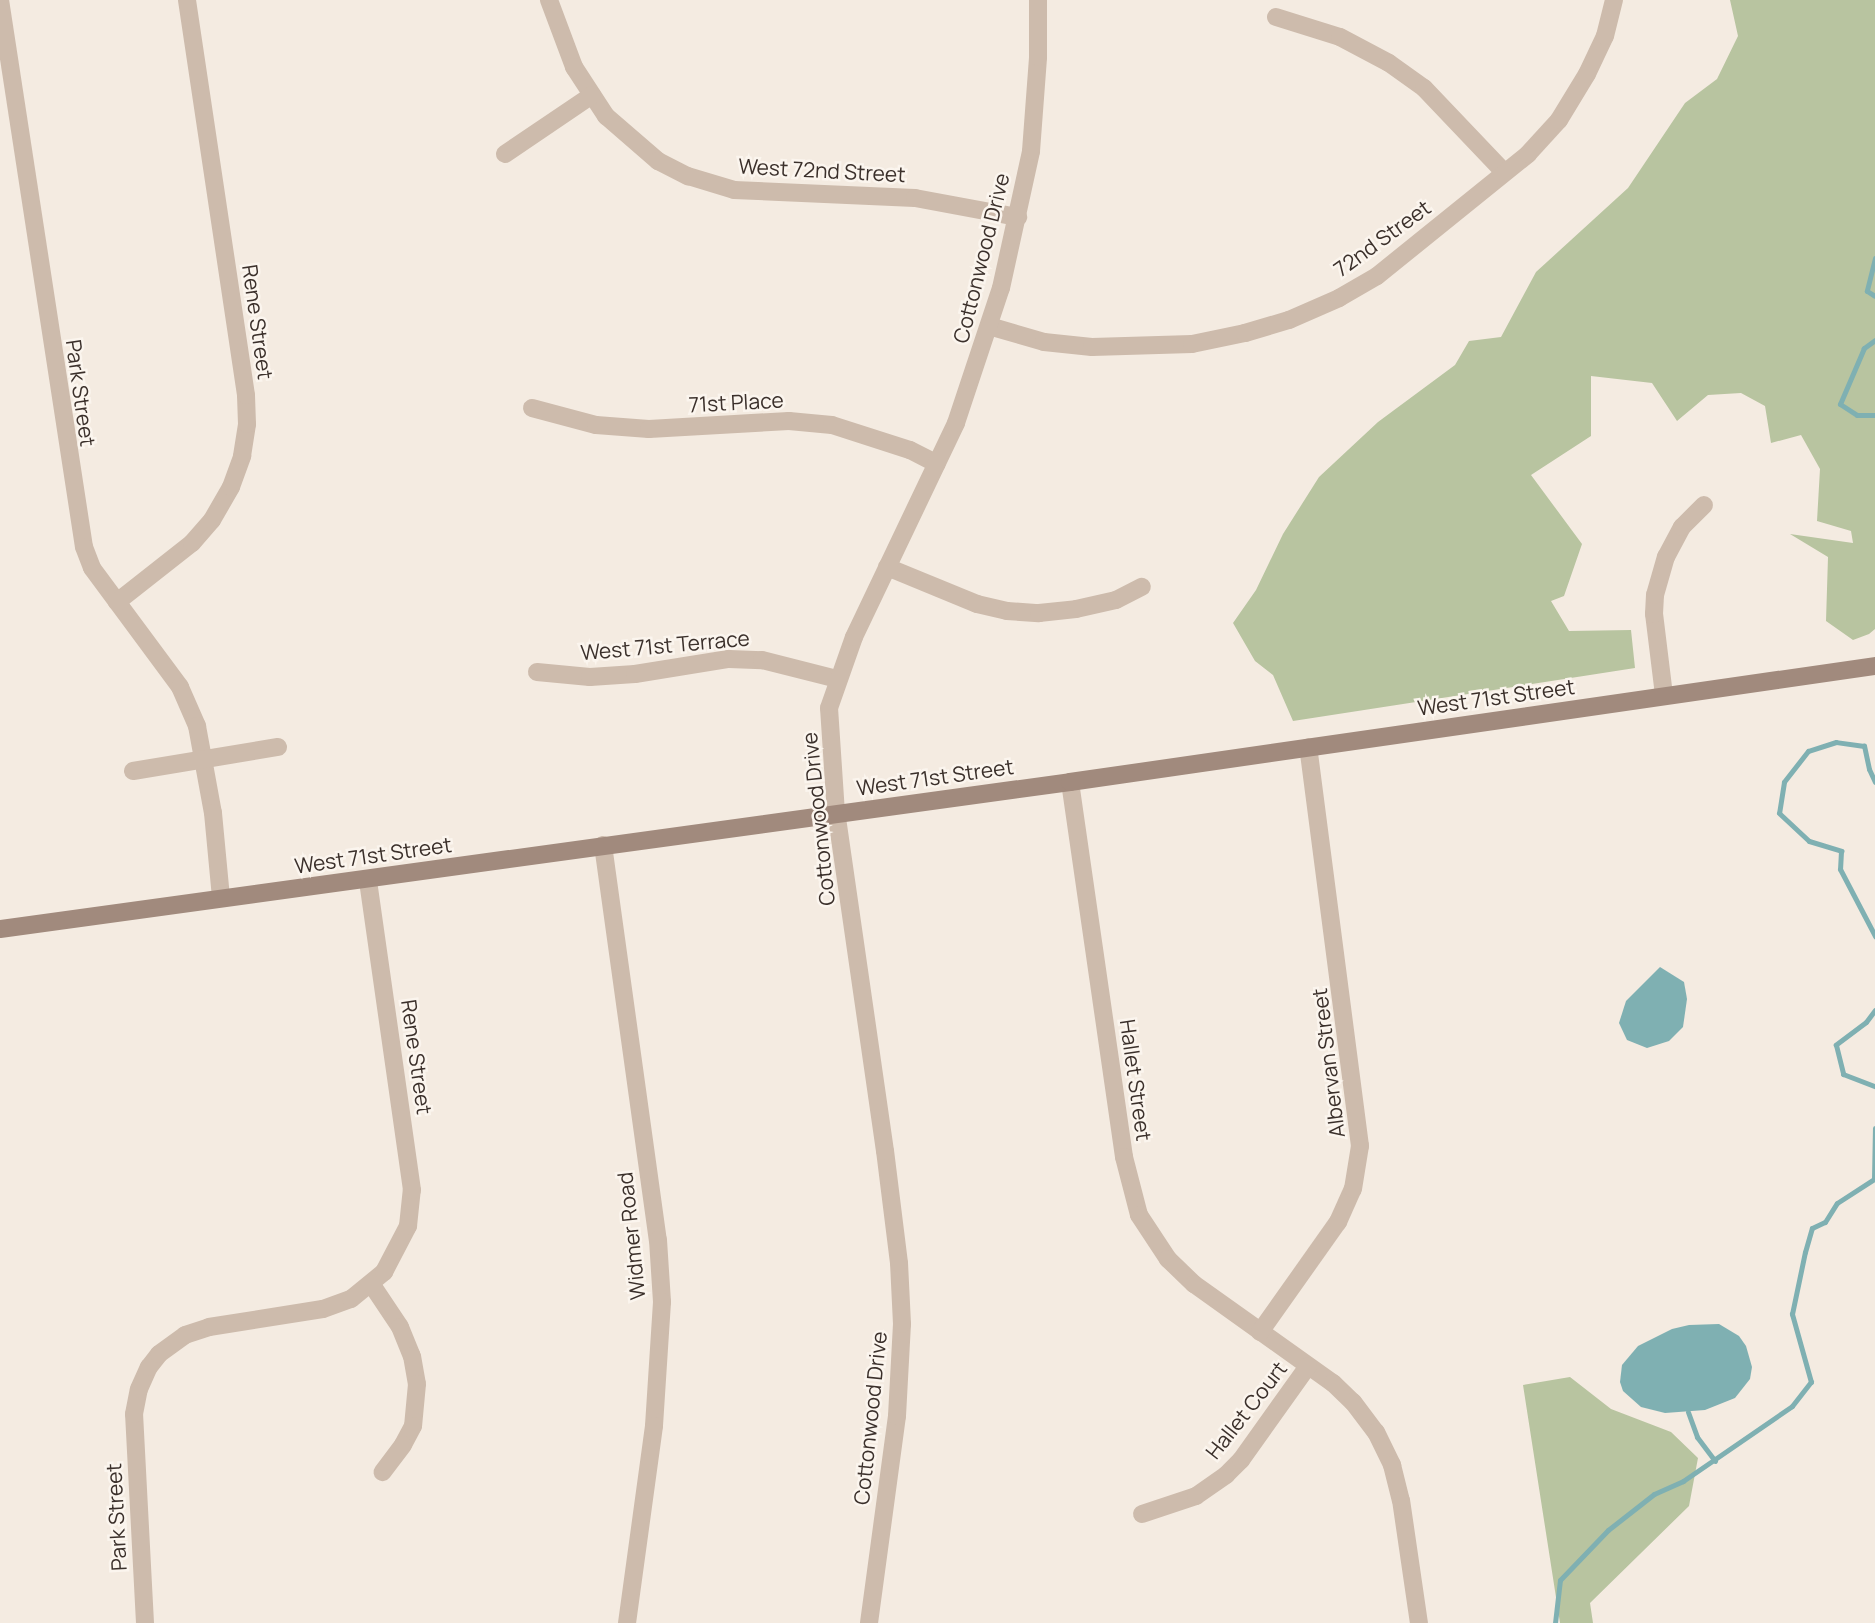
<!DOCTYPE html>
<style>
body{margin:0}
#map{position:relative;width:1875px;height:1623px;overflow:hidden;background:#f4ebe1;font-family:Manrope,sans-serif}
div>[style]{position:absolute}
.green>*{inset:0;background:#b8c4a0}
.water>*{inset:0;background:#7fb0b2}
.stream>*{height:5px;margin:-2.5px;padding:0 2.5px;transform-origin:2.5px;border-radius:2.5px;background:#7fb0b2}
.street>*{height:18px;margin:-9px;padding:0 9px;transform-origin:9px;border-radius:9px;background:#cdbbac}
.secondary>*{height:18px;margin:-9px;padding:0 9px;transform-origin:9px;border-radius:9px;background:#a18a7d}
span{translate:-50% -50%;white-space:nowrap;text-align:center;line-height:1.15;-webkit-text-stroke:5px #fbf5ee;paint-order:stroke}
.street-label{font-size:21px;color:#3b302b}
</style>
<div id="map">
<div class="green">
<i style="clip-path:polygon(1730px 0,1875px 0,1875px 629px,1869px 634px,1853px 640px,1826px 621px,1828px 557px,1790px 534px,1853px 543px,1851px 531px,1817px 521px,1820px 469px,1801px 435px,1771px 443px,1765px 406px,1741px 393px,1708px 395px,1677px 421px,1652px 383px,1591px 376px,1591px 436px,1531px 475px,1582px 544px,1564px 596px,1551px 601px,1569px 631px,1631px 630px,1635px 668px,1293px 721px,1273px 675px,1255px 661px,1233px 623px,1256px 590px,1283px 534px,1319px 477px,1378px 422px,1455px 365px,1469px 341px,1501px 337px,1536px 272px,1628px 188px,1685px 103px,1717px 79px,1738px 36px)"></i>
<i style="clip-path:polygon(1570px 1377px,1611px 1409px,1671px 1432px,1698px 1458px,1689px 1506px,1590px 1603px,1593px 1623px,1560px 1623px,1523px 1385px)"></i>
</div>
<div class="water">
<i style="clip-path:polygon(1660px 967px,1684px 982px,1687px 999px,1683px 1027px,1669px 1041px,1647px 1048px,1627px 1040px,1619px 1023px,1626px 1001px)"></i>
<i style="clip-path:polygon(1719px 1324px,1739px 1336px,1746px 1346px,1752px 1367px,1750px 1379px,1735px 1398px,1705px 1410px,1665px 1413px,1641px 1407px,1623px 1391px,1620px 1382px,1622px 1365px,1638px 1346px,1672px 1329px,1689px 1325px)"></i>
</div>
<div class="stream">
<i style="left:1875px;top:258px;width:34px;rotate:104deg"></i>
<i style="left:1867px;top:291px;width:9px;rotate:32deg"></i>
<i style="left:1875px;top:340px;width:14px;rotate:144deg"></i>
<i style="left:1864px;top:348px;width:61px;rotate:113.2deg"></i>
<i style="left:1840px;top:404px;width:20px;rotate:33deg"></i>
<i style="left:1857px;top:415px;width:18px"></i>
<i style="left:1875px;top:782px;width:14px;rotate:-115deg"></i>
<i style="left:1869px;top:769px;width:24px;rotate:-102deg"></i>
<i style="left:1864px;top:746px;width:28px;rotate:-172deg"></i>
<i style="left:1836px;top:742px;width:29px;rotate:162deg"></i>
<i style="left:1808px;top:751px;width:39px;rotate:128deg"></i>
<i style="left:1784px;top:782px;width:31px;rotate:99deg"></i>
<i style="left:1779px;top:813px;width:41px;rotate:43deg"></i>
<i style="left:1809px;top:841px;width:34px;rotate:17deg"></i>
<i style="left:1841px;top:851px;width:18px;rotate:93deg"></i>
<i style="left:1840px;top:869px;width:76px;rotate:62.4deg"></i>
<i style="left:1875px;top:1010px;width:15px;rotate:127deg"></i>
<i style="left:1866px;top:1022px;width:38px;rotate:143deg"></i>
<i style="left:1836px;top:1045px;width:30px;rotate:76deg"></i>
<i style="left:1843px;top:1074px;width:34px;rotate:21deg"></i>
<i style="left:1688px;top:1412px;width:27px;rotate:70deg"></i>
<i style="left:1697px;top:1437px;width:30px;rotate:53deg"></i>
<i style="left:1555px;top:1623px;width:43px;rotate:-83.4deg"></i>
<i style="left:1560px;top:1580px;width:69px;rotate:-46.2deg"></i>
<i style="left:1608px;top:1530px;width:58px;rotate:-38deg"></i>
<i style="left:1654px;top:1494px;width:32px;rotate:-24deg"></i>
<i style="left:1683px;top:1481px;width:132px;rotate:-34.5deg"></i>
<i style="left:1792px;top:1406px;width:31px;rotate:-52deg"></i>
<i style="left:1811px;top:1382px;width:71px;rotate:-105.6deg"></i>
<i style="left:1792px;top:1314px;width:63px;rotate:-78.2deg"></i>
<i style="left:1805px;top:1252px;width:25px;rotate:-74deg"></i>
<i style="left:1812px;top:1228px;width:14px;rotate:-25deg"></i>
<i style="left:1825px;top:1222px;width:22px;rotate:-58deg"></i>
<i style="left:1837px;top:1203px;width:44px;rotate:-33deg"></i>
<i style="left:1874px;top:1179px;width:51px;rotate:-88.9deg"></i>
</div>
<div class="street">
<i style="left:0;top:0;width:553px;rotate:81.27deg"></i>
<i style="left:84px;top:547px;width:22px;rotate:69deg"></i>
<i style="left:92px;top:568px;width:148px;rotate:53.5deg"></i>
<i style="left:180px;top:687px;width:43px;rotate:66.4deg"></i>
<i style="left:197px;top:726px;width:88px;rotate:79.6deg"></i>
<i style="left:213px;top:813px;width:85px;rotate:84.6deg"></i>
<i style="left:549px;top:0;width:72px;rotate:69.5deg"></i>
<i style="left:574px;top:67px;width:59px;rotate:56.9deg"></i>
<i style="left:606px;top:116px;width:69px;rotate:40.9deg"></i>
<i style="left:658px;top:161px;width:34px;rotate:27deg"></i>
<i style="left:688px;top:176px;width:48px;rotate:16.9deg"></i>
<i style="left:734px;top:190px;width:181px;rotate:2.5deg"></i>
<i style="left:915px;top:198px;width:105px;rotate:10.5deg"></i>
<i style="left:1276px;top:17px;width:67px;rotate:17.4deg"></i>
<i style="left:1340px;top:37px;width:55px;rotate:28deg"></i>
<i style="left:1389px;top:63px;width:43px;rotate:35.5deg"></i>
<i style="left:1424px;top:88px;width:116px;rotate:46.4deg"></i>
<i style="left:505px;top:154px;width:105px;rotate:-34.1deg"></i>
<i style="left:989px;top:326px;width:57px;rotate:16.2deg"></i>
<i style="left:1044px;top:342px;width:48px;rotate:5.9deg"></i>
<i style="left:1092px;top:347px;width:100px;rotate:-1.7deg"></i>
<i style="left:1192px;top:344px;width:54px;rotate:-11.7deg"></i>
<i style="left:1245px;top:333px;width:46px;rotate:-16.5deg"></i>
<i style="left:1289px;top:320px;width:55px;rotate:-23.7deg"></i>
<i style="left:1339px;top:298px;width:44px;rotate:-30.1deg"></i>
<i style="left:1377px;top:276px;width:194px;rotate:-38.9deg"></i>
<i style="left:1528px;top:154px;width:46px;rotate:-47.6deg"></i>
<i style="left:1559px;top:120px;width:54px;rotate:-58.7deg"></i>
<i style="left:1587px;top:74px;width:42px;rotate:-64.7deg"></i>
<i style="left:1605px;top:36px;width:37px;rotate:-76deg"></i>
<i style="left:532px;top:408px;width:66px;rotate:14.9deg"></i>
<i style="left:596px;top:425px;width:53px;rotate:4.3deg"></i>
<i style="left:649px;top:429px;width:140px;rotate:-3.3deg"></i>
<i style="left:789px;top:421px;width:43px;rotate:5.3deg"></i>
<i style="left:832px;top:425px;width:82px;rotate:17.8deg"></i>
<i style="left:910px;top:450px;width:30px;rotate:27deg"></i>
<i style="left:887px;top:567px;width:97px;rotate:22.3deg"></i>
<i style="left:977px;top:604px;width:31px;rotate:13deg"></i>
<i style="left:1007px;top:611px;width:32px;rotate:4deg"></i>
<i style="left:1039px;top:613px;width:37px;rotate:-6deg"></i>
<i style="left:1076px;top:609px;width:41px;rotate:-12.7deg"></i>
<i style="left:1116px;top:600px;width:29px;rotate:-27deg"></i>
<i style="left:117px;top:602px;width:95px;rotate:-38.2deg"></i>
<i style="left:192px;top:543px;width:30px;rotate:-49deg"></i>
<i style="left:212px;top:520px;width:38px;rotate:-60deg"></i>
<i style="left:231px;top:487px;width:33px;rotate:-70deg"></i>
<i style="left:242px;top:456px;width:32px;rotate:-81deg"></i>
<i style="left:247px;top:424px;width:29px;rotate:-92deg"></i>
<i style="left:246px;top:395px;width:399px;rotate:-98.5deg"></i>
<i style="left:537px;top:672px;width:53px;rotate:5.4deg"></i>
<i style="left:590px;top:677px;width:45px;rotate:-3.8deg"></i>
<i style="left:635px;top:674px;width:95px;rotate:-9.1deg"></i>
<i style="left:729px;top:659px;width:33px;rotate:2deg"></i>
<i style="left:762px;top:660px;width:77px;rotate:14.2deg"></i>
<i style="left:1664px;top:695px;width:82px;rotate:-97deg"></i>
<i style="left:1654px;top:614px;width:19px;rotate:-87deg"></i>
<i style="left:1655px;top:595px;width:40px;rotate:-74deg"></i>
<i style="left:1666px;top:557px;width:34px;rotate:-62deg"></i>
<i style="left:1682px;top:527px;width:31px;rotate:-45deg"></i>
<i style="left:133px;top:771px;width:147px;rotate:-9.4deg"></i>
<i style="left:1070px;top:782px;width:379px;rotate:81.8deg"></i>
<i style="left:1124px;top:1157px;width:60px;rotate:75.5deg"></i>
<i style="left:1139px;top:1215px;width:53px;rotate:56.6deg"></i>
<i style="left:1168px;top:1259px;width:36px;rotate:44deg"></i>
<i style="left:1194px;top:1284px;width:171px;rotate:35.5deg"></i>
<i style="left:1333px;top:1383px;width:28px;rotate:44deg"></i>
<i style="left:1353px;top:1402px;width:38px;rotate:53deg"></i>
<i style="left:1376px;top:1432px;width:37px;rotate:64deg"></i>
<i style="left:1392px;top:1465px;width:36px;rotate:76deg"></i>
<i style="left:1401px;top:1500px;width:124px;rotate:81.7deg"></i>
<i style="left:603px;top:845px;width:399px;rotate:82.1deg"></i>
<i style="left:658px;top:1240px;width:62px;rotate:86.3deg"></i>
<i style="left:662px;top:1302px;width:124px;rotate:93.7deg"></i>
<i style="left:654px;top:1426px;width:199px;rotate:97.8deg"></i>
<i style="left:372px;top:1285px;width:50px;rotate:56.3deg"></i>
<i style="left:400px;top:1327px;width:31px;rotate:68deg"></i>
<i style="left:412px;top:1356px;width:28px;rotate:80deg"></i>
<i style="left:417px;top:1384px;width:42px;rotate:95.4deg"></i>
<i style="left:413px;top:1426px;width:21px;rotate:118deg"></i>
<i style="left:403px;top:1445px;width:34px;rotate:127deg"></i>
<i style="left:1260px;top:1332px;width:135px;rotate:-54.7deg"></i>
<i style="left:1338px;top:1222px;width:36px;rotate:-66deg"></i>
<i style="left:1353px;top:1189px;width:44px;rotate:-80.8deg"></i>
<i style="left:1360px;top:1146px;width:402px;rotate:-97.4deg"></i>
<i style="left:1142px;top:1514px;width:57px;rotate:-18.4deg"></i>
<i style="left:1196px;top:1496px;width:37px;rotate:-35deg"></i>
<i style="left:1226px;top:1475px;width:21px;rotate:-45deg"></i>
<i style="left:1241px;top:1460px;width:115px;rotate:-54.5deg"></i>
<i style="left:145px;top:1623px;width:209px;rotate:-93deg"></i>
<i style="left:134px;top:1414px;width:25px;rotate:-79deg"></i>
<i style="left:139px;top:1389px;width:24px;rotate:-66deg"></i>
<i style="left:149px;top:1367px;width:16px;rotate:-52deg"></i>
<i style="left:159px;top:1354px;width:32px;rotate:-36deg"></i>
<i style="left:185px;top:1335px;width:25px;rotate:-18deg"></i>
<i style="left:209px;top:1327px;width:115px;rotate:-9deg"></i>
<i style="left:323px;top:1309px;width:30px;rotate:-20deg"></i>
<i style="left:351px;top:1299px;width:43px;rotate:-39.3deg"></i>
<i style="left:384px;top:1272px;width:52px;rotate:-62.4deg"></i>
<i style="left:408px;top:1226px;width:36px;rotate:-84deg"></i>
<i style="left:412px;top:1190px;width:314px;rotate:-98.1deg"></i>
<i style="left:869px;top:1623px;width:209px;rotate:-82.3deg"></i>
<i style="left:897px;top:1416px;width:92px;rotate:-86.9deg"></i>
<i style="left:902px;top:1324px;width:61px;rotate:-92.8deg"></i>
<i style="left:899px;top:1263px;width:113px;rotate:-97.1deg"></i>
<i style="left:885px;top:1151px;width:342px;rotate:-98.2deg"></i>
<i style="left:836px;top:813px;width:105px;rotate:-93.8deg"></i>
<i style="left:829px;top:708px;width:75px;rotate:-70.6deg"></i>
<i style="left:854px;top:637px;width:237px;rotate:-64.5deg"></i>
<i style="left:956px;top:423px;width:142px;rotate:-71.6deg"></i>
<i style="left:1001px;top:288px;width:140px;rotate:-77.6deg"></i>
<i style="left:1031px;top:151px;width:94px;rotate:-85.7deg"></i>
<i style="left:1038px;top:57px;width:57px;rotate:-90deg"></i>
</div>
<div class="secondary">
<i style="left:0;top:929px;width:1080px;rotate:-7.82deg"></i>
<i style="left:1070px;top:782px;width:813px;rotate:-8.2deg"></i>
</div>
<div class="street-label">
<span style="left:822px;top:170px;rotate:3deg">West 72nd Street</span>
<span style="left:1382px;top:238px;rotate:-36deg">72nd Street</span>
<span style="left:981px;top:258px;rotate:-76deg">Cottonwood Drive</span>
<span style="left:258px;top:322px;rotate:82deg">Rene Street</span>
<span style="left:81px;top:393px;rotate:82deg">Park Street</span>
<span style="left:736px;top:402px;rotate:-3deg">71st Place</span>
<span style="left:665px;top:645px;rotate:-5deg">West 71st Terrace</span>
<span style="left:1496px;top:697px;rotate:-8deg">West 71st Street</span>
<span style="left:935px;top:777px;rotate:-8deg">West 71st Street</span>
<span style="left:818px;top:819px;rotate:-96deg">Cottonwood Drive</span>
<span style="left:373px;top:855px;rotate:-8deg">West 71st Street</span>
<span style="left:417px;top:1057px;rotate:82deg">Rene Street</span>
<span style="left:1328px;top:1063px;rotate:-97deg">Albervan Street</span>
<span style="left:1136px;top:1080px;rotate:82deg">Hallet Street</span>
<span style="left:631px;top:1236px;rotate:-96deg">Widmer Road</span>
<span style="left:1246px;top:1410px;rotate:-52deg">Hallet Court</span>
<span style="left:870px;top:1418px;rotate:-84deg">Cottonwood Drive</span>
<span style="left:116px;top:1517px;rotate:-93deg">Park Street</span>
</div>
</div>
